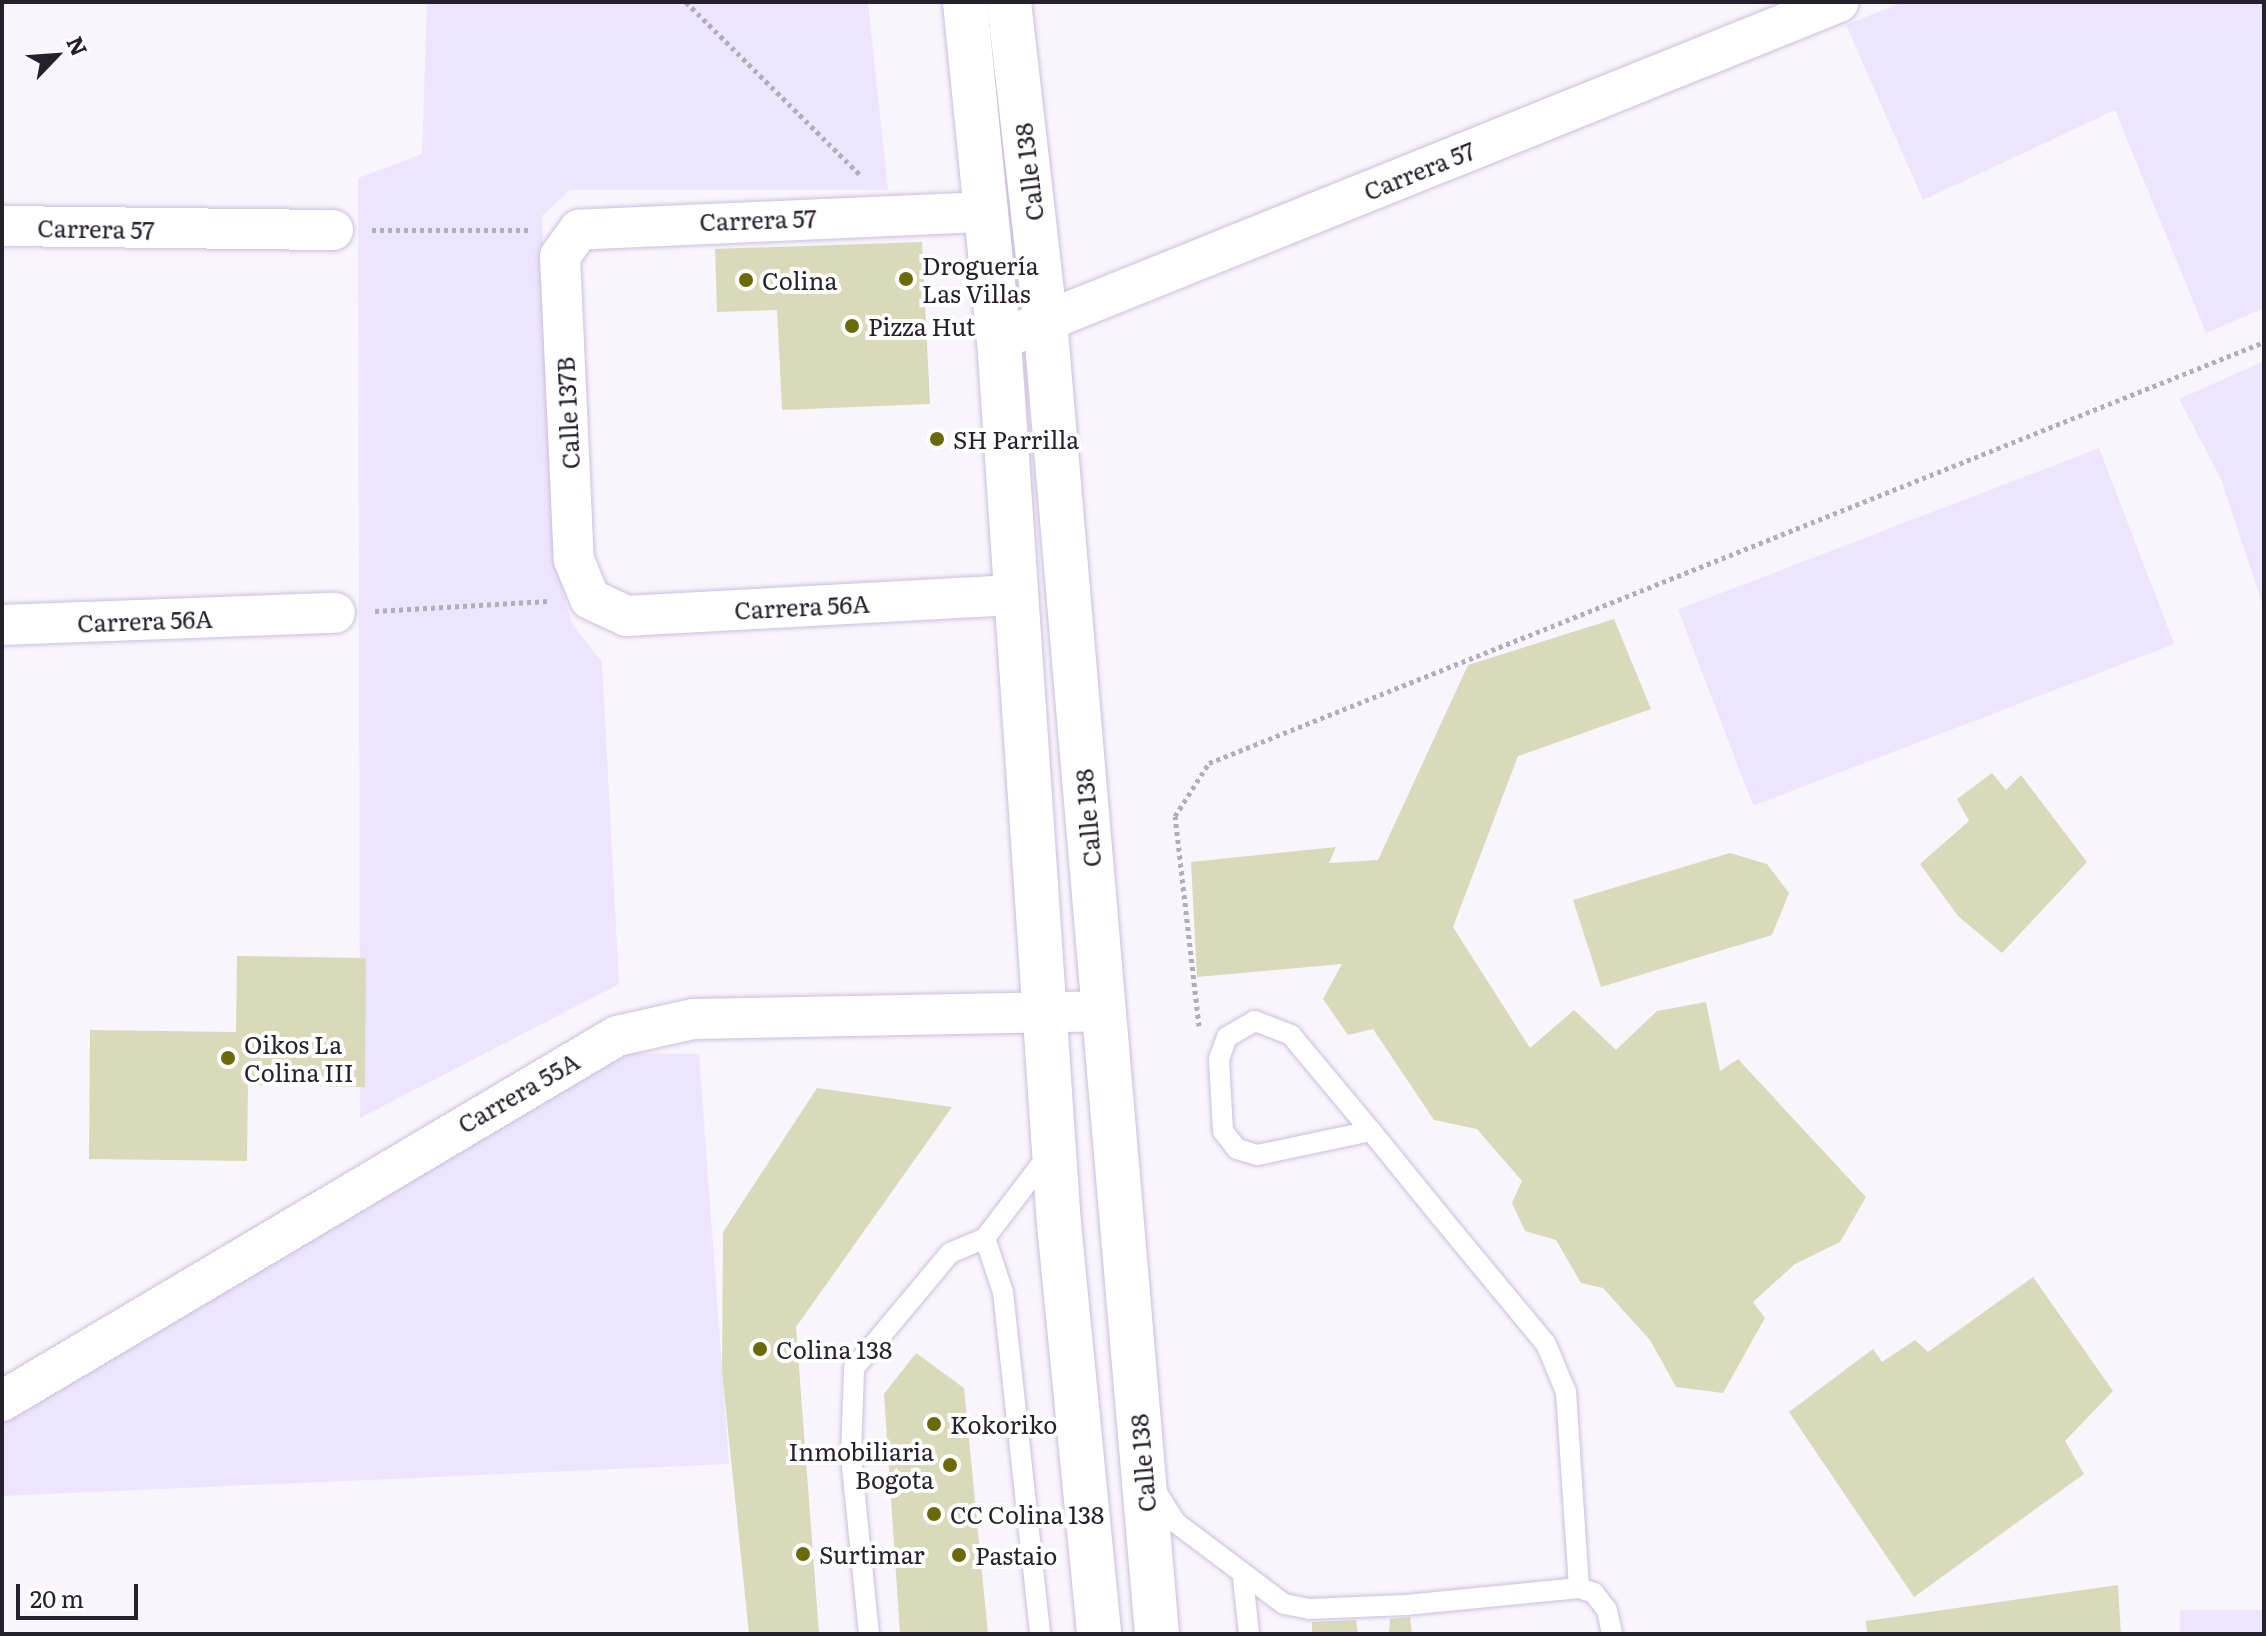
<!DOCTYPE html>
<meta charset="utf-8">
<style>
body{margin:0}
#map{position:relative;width:2266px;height:1636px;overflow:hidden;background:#f8f6fc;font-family:Literata,serif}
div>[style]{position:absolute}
.green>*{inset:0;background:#ede5fd;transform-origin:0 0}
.building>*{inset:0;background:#d9dab9}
.path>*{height:5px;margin-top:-2.5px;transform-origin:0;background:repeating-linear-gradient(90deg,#b1aeb6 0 4px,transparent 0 8px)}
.roads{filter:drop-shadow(0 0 2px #cabfde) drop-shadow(0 0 2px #cabfde)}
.service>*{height:20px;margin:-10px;padding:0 10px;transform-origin:10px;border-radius:10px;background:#fff}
.minor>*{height:40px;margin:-20px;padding:0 20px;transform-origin:20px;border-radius:20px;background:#fff}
.secondary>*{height:44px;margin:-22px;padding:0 22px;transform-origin:22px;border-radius:22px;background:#fff}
.dots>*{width:22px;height:22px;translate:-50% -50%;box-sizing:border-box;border:4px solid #fff;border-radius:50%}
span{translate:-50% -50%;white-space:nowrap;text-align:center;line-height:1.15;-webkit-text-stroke:8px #fff;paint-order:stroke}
.street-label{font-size:24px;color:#24202c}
.poi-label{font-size:24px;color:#24202c}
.left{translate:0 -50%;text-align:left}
.right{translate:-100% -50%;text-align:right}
.frame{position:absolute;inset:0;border:4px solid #24202c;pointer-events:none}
.north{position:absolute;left:16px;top:16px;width:80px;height:80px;-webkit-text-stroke:6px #fff;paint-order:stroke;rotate:65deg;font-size:22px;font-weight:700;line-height:32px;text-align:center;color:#24202c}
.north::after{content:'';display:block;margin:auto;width:28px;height:36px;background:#24202c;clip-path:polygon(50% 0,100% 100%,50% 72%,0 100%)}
.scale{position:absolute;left:16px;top:1584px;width:122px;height:36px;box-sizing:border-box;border:4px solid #24202c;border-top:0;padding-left:10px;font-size:24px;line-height:28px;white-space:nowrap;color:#24202c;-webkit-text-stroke:6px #fff;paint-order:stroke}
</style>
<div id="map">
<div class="green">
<i style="clip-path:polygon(427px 2px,868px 2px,888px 190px,570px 190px,542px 216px,559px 577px,572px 624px,602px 662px,619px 984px,360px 1118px,358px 178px,422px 154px)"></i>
<i style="clip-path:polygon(1903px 2px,2264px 2px,2264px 308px,2206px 333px,2115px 110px,1923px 200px,1846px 25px)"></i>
<i style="clip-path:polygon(2264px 361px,2264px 602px,2262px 603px,2221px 479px,2179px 399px)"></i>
<i style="left:2099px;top:448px;width:210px;height:451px;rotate:69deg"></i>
<i style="clip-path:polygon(621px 1053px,699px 1054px,729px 1464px,2px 1496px,2px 1416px)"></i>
<i style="left:2264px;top:1610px;width:24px;height:84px;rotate:90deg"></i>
</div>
<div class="building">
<i style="clip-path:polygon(922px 242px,930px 404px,782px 410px,777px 310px,717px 312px,715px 249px)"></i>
<i style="clip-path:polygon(1614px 619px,1651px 709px,1518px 756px,1453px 927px,1530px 1048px,1574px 1010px,1616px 1050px,1657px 1011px,1706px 1002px,1720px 1071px,1738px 1059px,1866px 1197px,1840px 1242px,1795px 1264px,1753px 1302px,1765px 1318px,1723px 1393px,1676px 1387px,1650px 1340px,1603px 1288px,1581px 1283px,1556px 1240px,1525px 1231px,1512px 1203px,1522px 1181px,1477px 1129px,1434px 1120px,1373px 1029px,1348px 1035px,1323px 999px,1342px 964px,1197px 977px,1191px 862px,1336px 847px,1329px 863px,1378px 860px,1468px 665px)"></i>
<i style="clip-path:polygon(1992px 773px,2006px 790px,2021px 775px,2087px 862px,2002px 953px,1958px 916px,1920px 864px,1969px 821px,1957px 799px)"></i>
<i style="clip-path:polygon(1730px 853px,1767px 864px,1789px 893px,1772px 935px,1601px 987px,1573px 900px)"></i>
<i style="clip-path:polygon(237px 956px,366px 958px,365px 1087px,248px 1085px,247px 1161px,89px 1159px,90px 1030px,236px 1032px)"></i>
<i style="clip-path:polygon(817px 1088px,952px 1107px,796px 1327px,819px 1634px,749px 1634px,722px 1372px,723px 1232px)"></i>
<i style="clip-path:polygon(2033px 1277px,2113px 1391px,2065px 1441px,2084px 1474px,1914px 1597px,1789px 1412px,1873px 1349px,1882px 1362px,1915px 1340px,1928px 1352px)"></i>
<i style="clip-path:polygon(916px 1353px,964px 1388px,988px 1634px,900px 1634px,884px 1394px)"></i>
<i style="clip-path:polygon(2118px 1585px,2121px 1634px,1867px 1634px,1866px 1621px)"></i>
<i style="clip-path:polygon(1410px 1617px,1412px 1634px,1389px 1634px,1390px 1619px)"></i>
<i style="clip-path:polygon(1356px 1620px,1358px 1634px,1312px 1634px,1312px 1622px)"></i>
</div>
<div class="path">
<i style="left:686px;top:2px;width:247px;rotate:44.8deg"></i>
<i style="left:372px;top:230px;width:158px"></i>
<i style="left:375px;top:611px;width:174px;rotate:-3.3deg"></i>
<i style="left:1199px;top:1026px;width:211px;rotate:-96.5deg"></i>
<i style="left:1175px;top:816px;width:63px;rotate:-57.3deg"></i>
<i style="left:1209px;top:763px;width:1136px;rotate:-21.75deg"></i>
</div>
<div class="roads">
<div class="service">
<i style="left:1371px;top:1131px;width:116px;rotate:168.1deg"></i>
<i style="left:1257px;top:1155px;width:21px;rotate:-163deg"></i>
<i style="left:1237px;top:1149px;width:23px;rotate:-128deg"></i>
<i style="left:1223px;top:1131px;width:72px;rotate:-93.2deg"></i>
<i style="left:1219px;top:1059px;width:23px;rotate:-70deg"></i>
<i style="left:1227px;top:1037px;width:32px;rotate:-30deg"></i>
<i style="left:1255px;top:1021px;width:39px;rotate:21deg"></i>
<i style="left:1291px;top:1035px;width:125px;rotate:50.2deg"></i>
<i style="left:1371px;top:1131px;width:109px;rotate:50.9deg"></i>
<i style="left:1440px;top:1216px;width:166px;rotate:50.4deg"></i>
<i style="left:1546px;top:1344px;width:52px;rotate:67.4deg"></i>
<i style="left:1566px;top:1392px;width:196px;rotate:86.2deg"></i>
<i style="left:985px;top:1238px;width:57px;rotate:71.6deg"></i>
<i style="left:1003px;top:1292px;width:344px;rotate:83.8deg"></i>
<i style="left:1156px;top:1491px;width:36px;rotate:58deg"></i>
<i style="left:1175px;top:1522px;width:136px;rotate:37deg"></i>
<i style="left:1284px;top:1604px;width:25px;rotate:11deg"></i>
<i style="left:1309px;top:1609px;width:97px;rotate:-2.4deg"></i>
<i style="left:1406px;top:1605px;width:174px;rotate:-5.6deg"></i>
<i style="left:1579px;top:1588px;width:16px;rotate:18deg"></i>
<i style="left:1594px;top:1593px;width:21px;rotate:53deg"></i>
<i style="left:1607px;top:1610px;width:25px;rotate:78deg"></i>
<i style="left:1243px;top:1578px;width:56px;rotate:83.9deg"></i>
<i style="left:869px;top:1634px;width:179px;rotate:-95.8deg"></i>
<i style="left:851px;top:1456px;width:88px;rotate:-88deg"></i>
<i style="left:854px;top:1368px;width:150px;rotate:-50.1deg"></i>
<i style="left:950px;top:1253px;width:38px;rotate:-23deg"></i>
<i style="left:985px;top:1238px;width:106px;rotate:-52.7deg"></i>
</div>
<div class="minor">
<i style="left:984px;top:212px;width:405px;rotate:177.5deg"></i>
<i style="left:579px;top:230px;width:32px;rotate:126deg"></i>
<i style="left:560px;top:256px;width:304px;rotate:87.4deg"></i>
<i style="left:574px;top:560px;width:42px;rotate:67.7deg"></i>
<i style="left:590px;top:599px;width:40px;rotate:25deg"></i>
<i style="left:626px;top:616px;width:392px;rotate:-3.1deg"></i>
<i style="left:2px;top:226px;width:331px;rotate:0.7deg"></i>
<i style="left:999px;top:340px;width:905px;rotate:-21.92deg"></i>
<i style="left:2px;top:625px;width:333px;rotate:-2.1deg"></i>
<i style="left:2px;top:1401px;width:715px;rotate:-30.69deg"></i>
<i style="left:617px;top:1036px;width:78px;rotate:-12.6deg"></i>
<i style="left:693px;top:1019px;width:410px;rotate:-1.1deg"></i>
</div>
<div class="secondary">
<i style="left:965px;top:2px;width:340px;rotate:84.3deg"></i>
<i style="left:999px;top:340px;width:886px;rotate:86.12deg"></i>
<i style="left:1059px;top:1224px;width:412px;rotate:84.4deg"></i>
<i style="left:1009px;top:2px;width:320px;rotate:83.5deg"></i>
<i style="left:1045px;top:320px;width:1319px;rotate:85.13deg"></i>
</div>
</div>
<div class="dots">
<i style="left:906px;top:279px;background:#6b6a08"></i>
<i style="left:746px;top:280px;background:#6b6a08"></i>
<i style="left:852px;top:326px;background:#6b6a08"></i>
<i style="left:937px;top:439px;background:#6b6a08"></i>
<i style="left:228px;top:1058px;background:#6b6a08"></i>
<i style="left:760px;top:1349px;background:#6b6a08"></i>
<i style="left:934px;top:1424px;background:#6b6a08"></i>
<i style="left:950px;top:1465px;background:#6b6a08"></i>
<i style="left:934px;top:1514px;background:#6b6a08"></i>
<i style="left:803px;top:1554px;background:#6b6a08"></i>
<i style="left:959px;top:1555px;background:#6b6a08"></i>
</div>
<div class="street-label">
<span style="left:1419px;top:170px;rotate:-22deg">Carrera 57</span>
<span style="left:1028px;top:172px;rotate:-97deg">Calle 138</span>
<span style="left:758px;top:219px;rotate:-2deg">Carrera 57</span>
<span style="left:96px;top:228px;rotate:1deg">Carrera 57</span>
<span style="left:567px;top:413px;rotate:-93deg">Calle 137B</span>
<span style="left:802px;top:606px;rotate:-3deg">Carrera 56A</span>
<span style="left:145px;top:620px;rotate:-2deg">Carrera 56A</span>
<span style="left:1087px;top:818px;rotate:-95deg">Calle 138</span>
<span style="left:518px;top:1092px;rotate:-30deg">Carrera 55A</span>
<span style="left:1142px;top:1463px;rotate:-95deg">Calle 138</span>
</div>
<div class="poi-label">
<span class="left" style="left:922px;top:279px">Droguería<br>Las Villas</span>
<span class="left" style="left:762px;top:280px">Colina</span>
<span class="left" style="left:868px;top:326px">Pizza Hut</span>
<span class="left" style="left:953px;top:439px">SH Parrilla</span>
<span class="left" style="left:244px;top:1058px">Oikos La<br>Colina III</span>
<span class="left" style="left:776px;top:1349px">Colina 138</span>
<span class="left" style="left:950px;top:1424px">Kokoriko</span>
<span class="right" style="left:934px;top:1465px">Inmobiliaria<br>Bogota</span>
<span class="left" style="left:950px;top:1514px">CC Colina 138</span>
<span class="left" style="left:819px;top:1554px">Surtimar</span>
<span class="left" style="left:975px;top:1555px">Pastaio</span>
</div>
<div class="frame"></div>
<div class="north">N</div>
<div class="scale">20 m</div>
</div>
